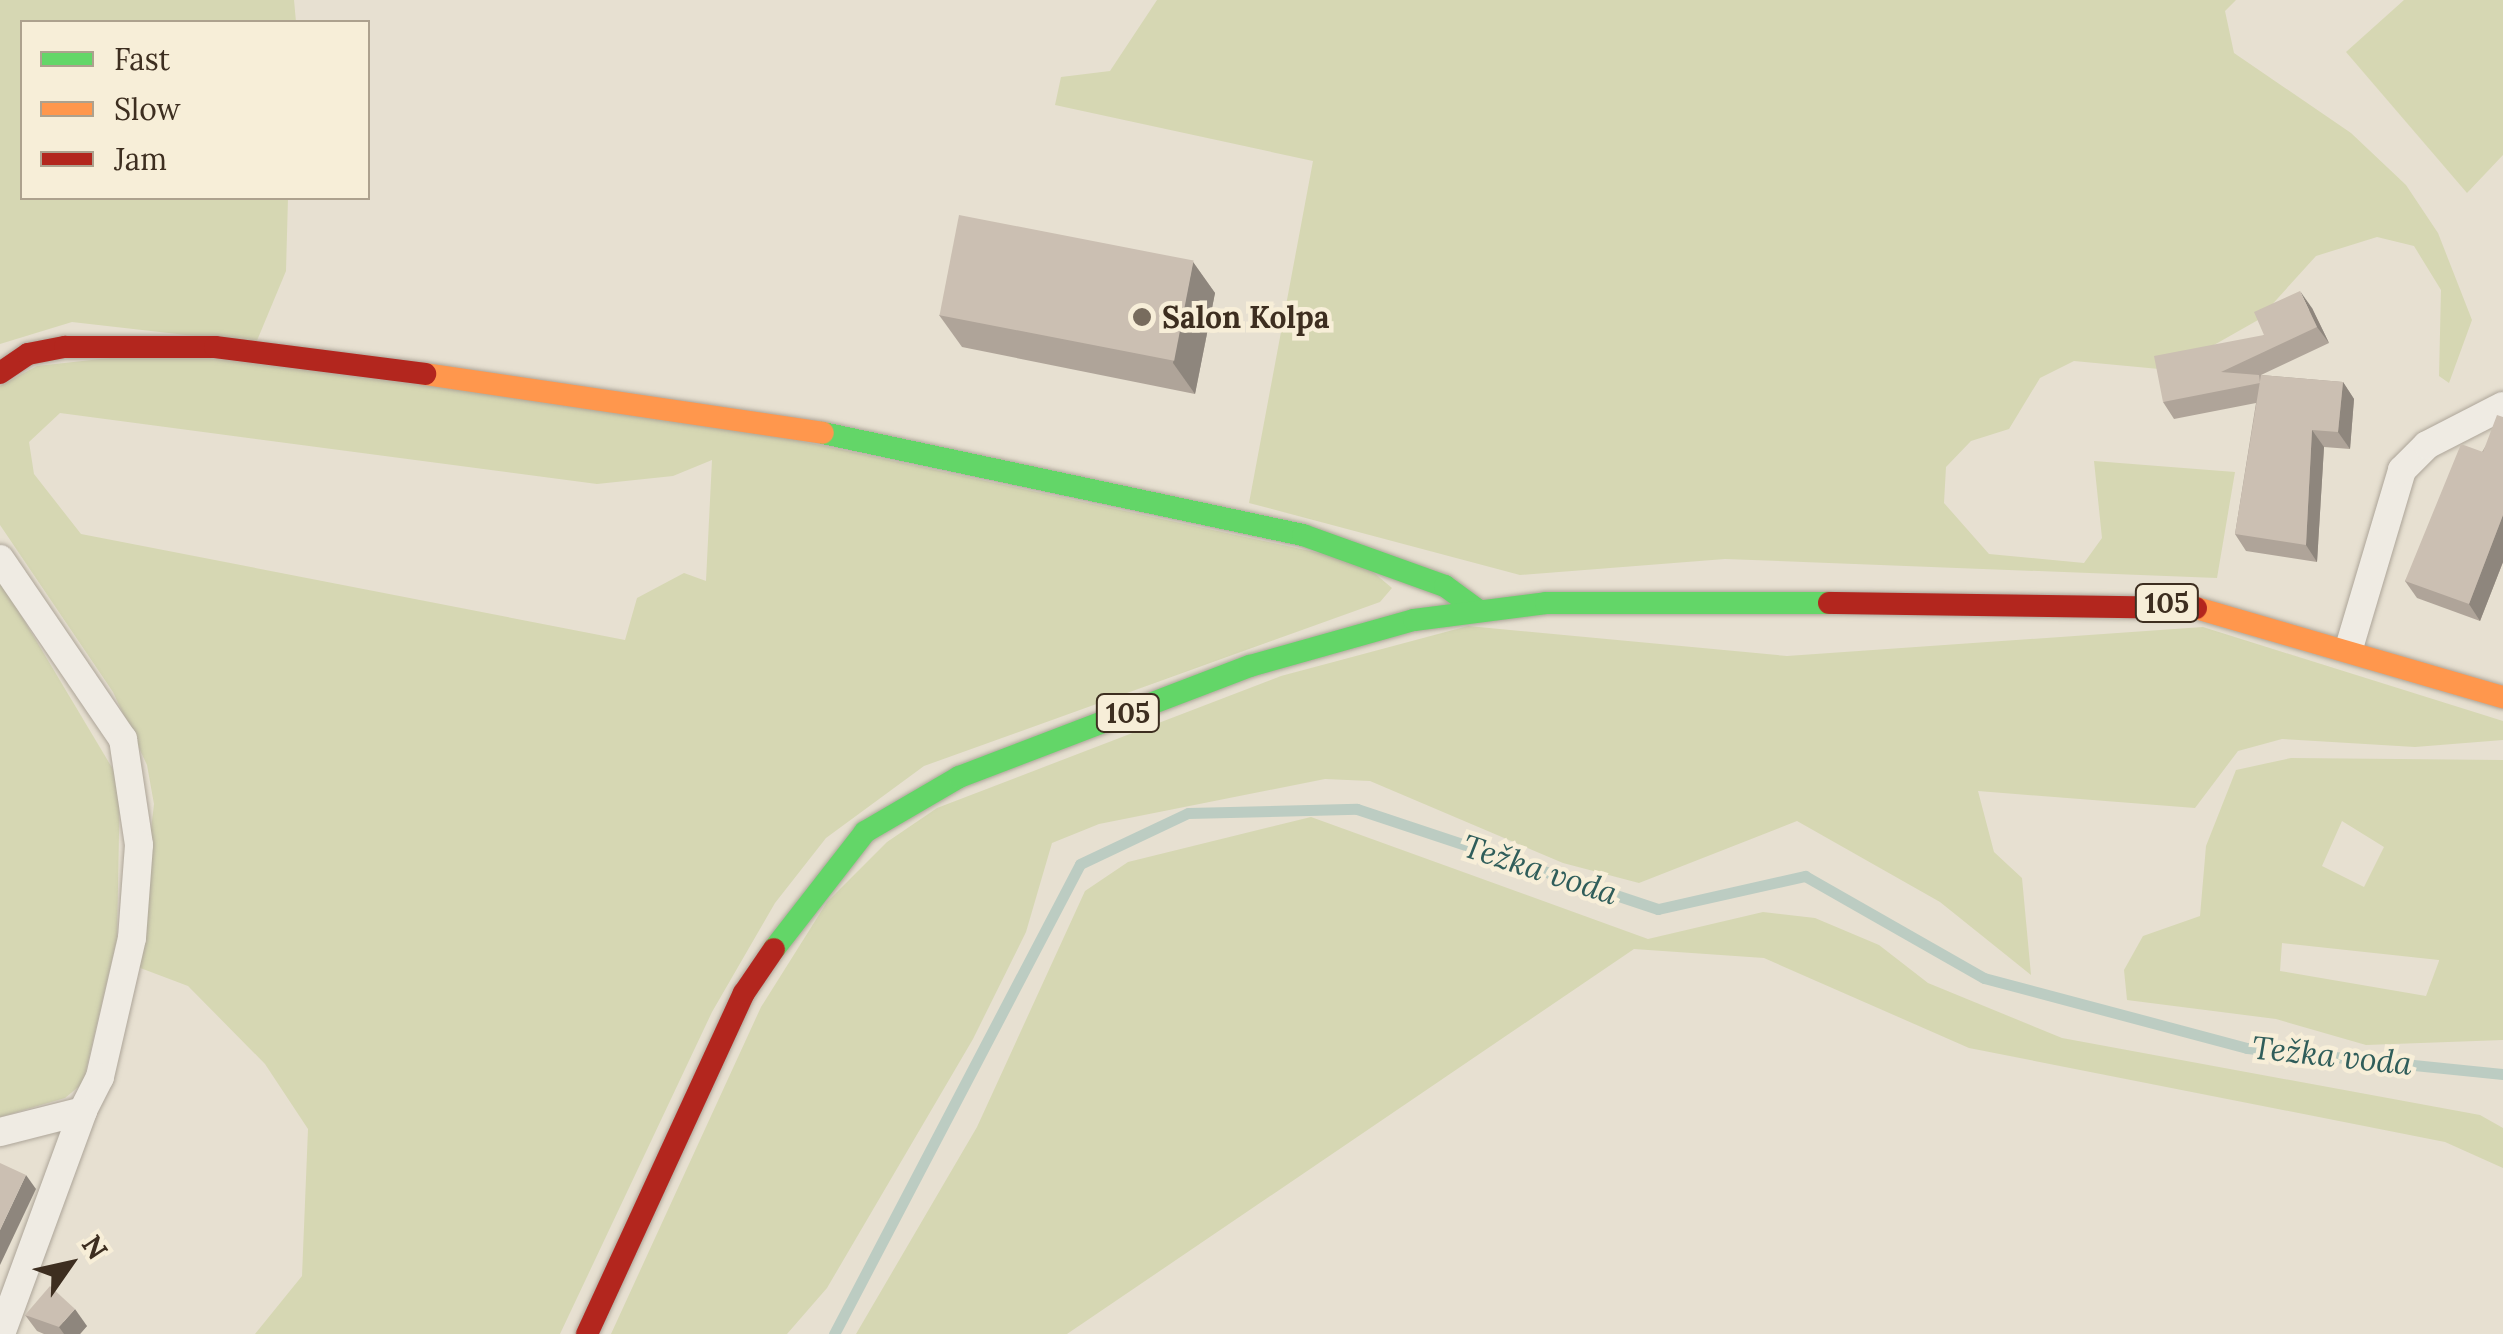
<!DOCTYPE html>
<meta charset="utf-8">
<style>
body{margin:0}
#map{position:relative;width:2503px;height:1334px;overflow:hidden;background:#e7e0d1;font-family:Lora,serif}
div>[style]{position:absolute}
.green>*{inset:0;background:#d6d7b3}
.stream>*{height:11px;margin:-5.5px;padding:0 5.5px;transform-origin:5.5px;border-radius:5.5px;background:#bcccc2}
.roads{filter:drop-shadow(0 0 2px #ada599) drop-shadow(0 0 2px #ada599)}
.street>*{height:28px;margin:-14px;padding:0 14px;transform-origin:14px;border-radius:14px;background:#efebe3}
.fast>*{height:22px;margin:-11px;padding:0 11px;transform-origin:11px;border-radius:11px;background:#63d668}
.slow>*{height:22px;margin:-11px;padding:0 11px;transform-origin:11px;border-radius:11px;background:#ff974d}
.jam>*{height:22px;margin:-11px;padding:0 11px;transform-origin:11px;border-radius:11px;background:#b3261e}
.wall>*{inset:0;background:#afa499}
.shaded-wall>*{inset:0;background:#8e867d}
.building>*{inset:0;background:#cbbfb2;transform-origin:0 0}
.dots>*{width:28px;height:28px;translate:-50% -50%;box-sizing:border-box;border:5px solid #f7eed8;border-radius:50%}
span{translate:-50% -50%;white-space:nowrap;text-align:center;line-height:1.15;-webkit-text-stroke:9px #f7eed8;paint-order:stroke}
.shield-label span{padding:2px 8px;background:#f7eed8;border:2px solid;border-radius:8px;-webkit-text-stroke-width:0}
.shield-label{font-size:28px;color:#3d2e20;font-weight:700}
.poi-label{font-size:30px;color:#3d2e20;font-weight:700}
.left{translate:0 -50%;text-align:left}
.water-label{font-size:32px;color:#2f5d5a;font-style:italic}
.legend{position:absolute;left:20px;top:20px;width:350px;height:180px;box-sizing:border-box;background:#f7eed8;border:2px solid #ada18e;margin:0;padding:12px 18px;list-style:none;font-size:30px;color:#3d2e20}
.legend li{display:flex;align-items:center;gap:20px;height:50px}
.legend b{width:50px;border:2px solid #ada18e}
.north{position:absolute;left:20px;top:1214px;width:100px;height:100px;-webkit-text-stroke:8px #f7eed8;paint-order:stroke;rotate:56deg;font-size:28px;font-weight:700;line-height:40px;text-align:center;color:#3d2e20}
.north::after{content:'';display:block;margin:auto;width:35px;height:45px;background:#3d2e20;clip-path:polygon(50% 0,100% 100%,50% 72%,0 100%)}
</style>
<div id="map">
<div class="green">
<i style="clip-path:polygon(0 0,294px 0,296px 22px,22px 22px,22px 198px,288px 198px,286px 271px,256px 343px,72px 322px,0 344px)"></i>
<i style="clip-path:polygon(1157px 0,2236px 0,2225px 11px,2234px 53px,2351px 133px,2406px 185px,2438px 233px,2472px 320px,2449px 383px,2439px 376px,2441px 290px,2414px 246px,2377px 237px,2316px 256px,2258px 320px,2170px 370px,2074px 361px,2040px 378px,2009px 429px,1971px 441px,1946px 467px,1944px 503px,1989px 554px,2084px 563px,2102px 538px,2094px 461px,2235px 472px,2217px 578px,1725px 559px,1520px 575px,1249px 503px,1313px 161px,1055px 105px,1061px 77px,1110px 71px)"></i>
<i style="clip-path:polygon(2404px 0,2503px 0,2503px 155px,2467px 193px,2346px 52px)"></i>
<i style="clip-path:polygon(evenodd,164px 352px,713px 422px,1361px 562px,1392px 588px,1380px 602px,924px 766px,826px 838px,775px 903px,712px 1012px,560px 1334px,255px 1334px,302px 1276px,308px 1129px,265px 1064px,188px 986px,135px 966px,154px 804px,147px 765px,113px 692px,0 525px,0 386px,37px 366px,164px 352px,60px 413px,597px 484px,673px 476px,712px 460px,706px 581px,684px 573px,637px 598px,625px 640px,81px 534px,34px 474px,29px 442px,60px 413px)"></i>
<i style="clip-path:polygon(0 580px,120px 781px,117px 939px,83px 1083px,65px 1098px,0 1117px)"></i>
<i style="clip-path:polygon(1468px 626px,1787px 656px,2203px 627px,2503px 721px,2503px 740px,2415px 747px,2282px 739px,2238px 751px,2195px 808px,1978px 791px,1994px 852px,2022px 878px,2031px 975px,1940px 902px,1797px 821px,1639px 883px,1563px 863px,1370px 781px,1325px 779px,1099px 824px,1052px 843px,1026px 932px,973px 1039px,827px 1288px,787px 1334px,611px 1334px,761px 1007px,827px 902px,887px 842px,937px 808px,1281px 676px)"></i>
<i style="clip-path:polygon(evenodd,2291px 758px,2503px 760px,2503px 1040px,2366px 1045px,2276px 1019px,2127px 1000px,2124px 970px,2143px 936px,2200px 916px,2206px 846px,2236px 770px,2291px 758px,2342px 821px,2384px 847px,2364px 887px,2322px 866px,2342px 821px,2291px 758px,2282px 943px,2439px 960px,2439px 961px,2426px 996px,2280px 971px,2282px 943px)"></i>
<i style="clip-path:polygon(1311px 817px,1648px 939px,1763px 912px,1815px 918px,1879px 945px,1928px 983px,2062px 1038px,2480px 1115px,2503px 1128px,2503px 1168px,2445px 1142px,1969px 1048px,1764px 958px,1634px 949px,1067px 1334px,856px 1334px,977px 1127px,1085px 891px,1128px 862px)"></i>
</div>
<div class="stream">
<i style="left:834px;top:1334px;width:530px;rotate:-62.37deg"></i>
<i style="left:1080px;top:864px;width:119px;rotate:-25.3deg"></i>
<i style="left:1188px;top:813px;width:169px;rotate:-1.4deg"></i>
<i style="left:1357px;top:809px;width:317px;rotate:18.4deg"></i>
<i style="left:1658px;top:909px;width:151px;rotate:-12.7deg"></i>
<i style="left:1805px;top:876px;width:206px;rotate:29.7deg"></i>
<i style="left:1984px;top:978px;width:272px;rotate:14.9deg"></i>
<i style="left:2247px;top:1048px;width:257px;rotate:5.8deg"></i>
</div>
<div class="roads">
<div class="street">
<i style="left:0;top:559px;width:218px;rotate:55.7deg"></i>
<i style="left:123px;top:739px;width:107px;rotate:81.4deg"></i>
<i style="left:139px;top:845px;width:93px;rotate:94.3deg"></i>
<i style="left:132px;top:938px;width:143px;rotate:103deg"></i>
<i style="left:100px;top:1077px;width:38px;rotate:117deg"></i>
<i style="left:83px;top:1111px;width:86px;rotate:165.8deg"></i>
<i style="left:2349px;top:648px;width:186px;rotate:-73.4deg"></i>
<i style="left:2402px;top:470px;width:35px;rotate:-45deg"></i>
<i style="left:2427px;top:445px;width:85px;rotate:-27.2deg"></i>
<i style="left:1px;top:1334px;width:238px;rotate:-69.8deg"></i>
</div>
<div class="fast">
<i style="left:823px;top:433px;width:491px;rotate:12deg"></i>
<i style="left:1303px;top:535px;width:151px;rotate:19.8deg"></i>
<i style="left:1445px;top:586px;width:42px;rotate:36.3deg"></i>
<i style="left:774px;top:949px;width:148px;rotate:-52.1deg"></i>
<i style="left:865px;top:832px;width:109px;rotate:-30.3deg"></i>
<i style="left:959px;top:777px;width:311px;rotate:-20.9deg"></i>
<i style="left:1250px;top:666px;width:170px;rotate:-15.7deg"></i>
<i style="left:1414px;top:620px;width:133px;rotate:-7.3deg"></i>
<i style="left:1546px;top:603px;width:283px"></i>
</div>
<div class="slow">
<i style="left:425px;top:374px;width:402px;rotate:8.4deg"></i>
<i style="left:2196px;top:608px;width:320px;rotate:16.2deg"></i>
</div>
<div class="jam">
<i style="left:0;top:373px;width:34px;rotate:-34deg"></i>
<i style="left:28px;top:354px;width:38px;rotate:-11deg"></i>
<i style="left:65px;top:347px;width:150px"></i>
<i style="left:215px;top:347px;width:212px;rotate:7.3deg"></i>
<i style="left:1829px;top:603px;width:367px;rotate:0.8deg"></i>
<i style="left:587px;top:1334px;width:375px;rotate:-65.3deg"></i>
<i style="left:744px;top:993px;width:53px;rotate:-55.7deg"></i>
</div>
</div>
<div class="wall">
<i style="clip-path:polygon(1193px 262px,1215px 293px,1195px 394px,962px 347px,939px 315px)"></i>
<i style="clip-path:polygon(2312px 308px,2329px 343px,2261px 375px,2343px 382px,2354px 399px,2350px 449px,2324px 447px,2317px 562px,2246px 551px,2235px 534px,2256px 403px,2174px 419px,2163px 402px,2264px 335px)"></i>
<i style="clip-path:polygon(2503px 417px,2503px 562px,2480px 621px,2417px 598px,2405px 581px)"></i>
<i style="clip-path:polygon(25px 1315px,87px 1326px,80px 1334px,44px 1334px,37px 1331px)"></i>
</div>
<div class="shaded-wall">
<i style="clip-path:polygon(1193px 262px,1215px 293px,1195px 394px,1173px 363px)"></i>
<i style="clip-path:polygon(2300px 291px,2312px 308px,2329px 343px,2317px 327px)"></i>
<i style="clip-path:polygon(2343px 382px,2354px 399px,2350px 449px,2338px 432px)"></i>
<i style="clip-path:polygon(2312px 430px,2324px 447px,2317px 562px,2306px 545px)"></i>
<i style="clip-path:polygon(2503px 515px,2503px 562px,2480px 621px,2469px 604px)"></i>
<i style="clip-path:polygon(26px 1175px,36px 1189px,0 1265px,0 1230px)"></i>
<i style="clip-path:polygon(75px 1309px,87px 1326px,80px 1334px,64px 1334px,59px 1327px)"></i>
</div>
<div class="building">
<i style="left:959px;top:215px;width:239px;height:102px;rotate:11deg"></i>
<i style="clip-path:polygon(2300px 291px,2317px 327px,2221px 372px,2259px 375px,2260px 383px,2163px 402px,2154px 356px,2264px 335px,2254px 312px)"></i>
<i style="clip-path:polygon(2261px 375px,2343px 382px,2338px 432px,2312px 430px,2306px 545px,2235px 534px)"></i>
<i style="clip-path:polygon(2497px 415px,2503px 417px,2503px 515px,2469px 604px,2405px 581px,2461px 444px,2483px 452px)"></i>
<i style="clip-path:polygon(0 1163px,26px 1175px,0 1230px)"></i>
<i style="clip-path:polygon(50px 1286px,75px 1309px,59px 1327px,25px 1315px)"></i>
</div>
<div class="dots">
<i style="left:1142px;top:317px;background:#786c5e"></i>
</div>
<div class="shield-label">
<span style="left:2167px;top:603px">105</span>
<span style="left:1128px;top:713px">105</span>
</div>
<div class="poi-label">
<span class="left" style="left:1162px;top:317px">Salon Kolpa</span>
</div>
<div class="water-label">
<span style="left:1540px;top:870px;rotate:18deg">Težka voda</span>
<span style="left:2332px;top:1056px;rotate:6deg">Težka voda</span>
</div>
<ul class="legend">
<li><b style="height:12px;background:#63d668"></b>Fast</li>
<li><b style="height:12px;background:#ff974d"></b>Slow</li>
<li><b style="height:12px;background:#b3261e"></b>Jam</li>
</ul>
<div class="north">N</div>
</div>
